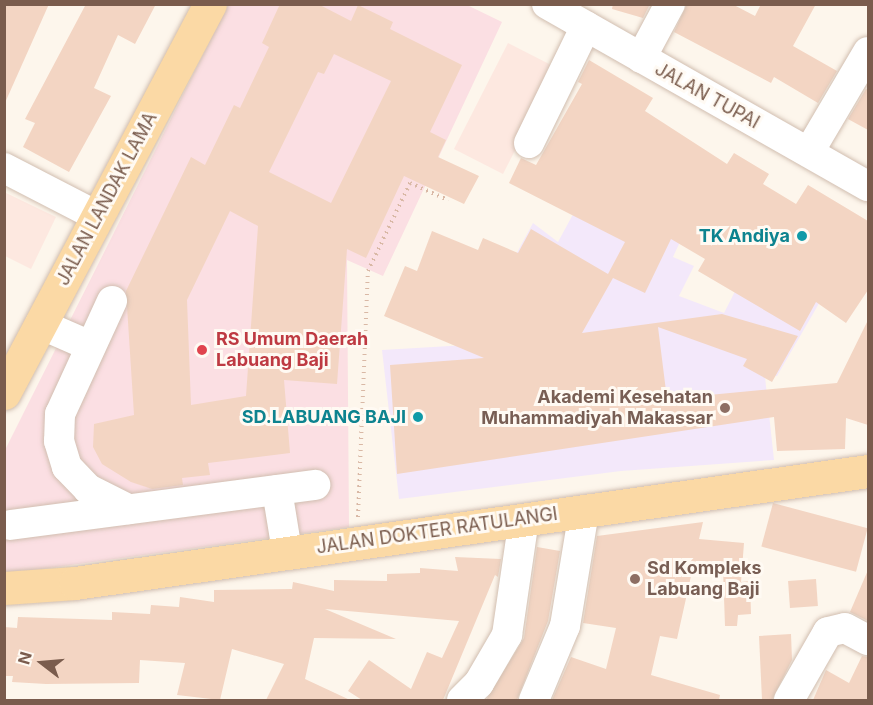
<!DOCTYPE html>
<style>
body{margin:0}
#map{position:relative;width:873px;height:705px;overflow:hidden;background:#fdf6ec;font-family:Inter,sans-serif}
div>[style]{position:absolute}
.commercial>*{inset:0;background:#fde8e0;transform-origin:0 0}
.education>*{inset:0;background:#f3e8fa}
.medical>*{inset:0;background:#fbdfe3}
.building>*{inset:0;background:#f3d5c3;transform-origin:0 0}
.path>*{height:4px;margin-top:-2px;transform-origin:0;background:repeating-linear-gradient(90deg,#d9b8a5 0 1.5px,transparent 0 6px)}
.roads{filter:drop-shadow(0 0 2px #d1beb0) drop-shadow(0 0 2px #d1beb0)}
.minor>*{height:30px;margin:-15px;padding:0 15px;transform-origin:15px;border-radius:15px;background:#fff}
.major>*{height:33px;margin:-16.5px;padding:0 16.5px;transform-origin:16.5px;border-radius:16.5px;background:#fbd9a5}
.dots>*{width:16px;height:16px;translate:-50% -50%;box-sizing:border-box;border:3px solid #fffaf3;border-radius:50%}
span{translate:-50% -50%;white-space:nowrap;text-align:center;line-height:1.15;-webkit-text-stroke:6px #fffaf3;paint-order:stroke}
.street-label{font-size:18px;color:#7a5c4d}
.culture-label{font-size:18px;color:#0d838f;font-weight:700}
.right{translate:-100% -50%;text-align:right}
.health-label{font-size:18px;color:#be3a42;font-weight:700}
.left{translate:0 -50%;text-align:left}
.education-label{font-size:18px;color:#785e54;font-weight:700}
.frame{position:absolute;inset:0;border:6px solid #7a5c4d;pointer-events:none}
.north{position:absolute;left:12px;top:633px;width:60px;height:60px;-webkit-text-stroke:4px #fffaf3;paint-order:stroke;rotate:286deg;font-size:16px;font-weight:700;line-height:24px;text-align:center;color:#7a5c4d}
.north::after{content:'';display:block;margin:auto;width:21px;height:27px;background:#7a5c4d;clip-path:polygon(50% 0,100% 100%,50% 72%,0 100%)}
</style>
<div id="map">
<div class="commercial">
<i style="left:508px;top:43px;width:55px;height:119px;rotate:27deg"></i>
<i style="clip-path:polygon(4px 192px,56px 217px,31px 269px,5px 256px)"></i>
</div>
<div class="education">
<i style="clip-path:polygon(604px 157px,685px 231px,673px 257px,694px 266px,679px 296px,724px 313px,750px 262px,821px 300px,777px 376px,765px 377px,774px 460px,621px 471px,399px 499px,382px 350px,467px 345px,533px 223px,558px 242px)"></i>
</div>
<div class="medical">
<i style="clip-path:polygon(228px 5px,467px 5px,502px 22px,383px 276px,347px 260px,349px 527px,5px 574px,4px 452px)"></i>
</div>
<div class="building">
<i style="clip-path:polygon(4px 4px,49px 4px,4px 105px)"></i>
<i style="clip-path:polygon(86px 4px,156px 4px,135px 44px,118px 35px,94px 88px,111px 96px,69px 172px,23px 147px,35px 123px,25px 119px)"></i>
<i style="clip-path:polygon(evenodd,280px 4px,318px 4px,351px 21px,358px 5px,393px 22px,390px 29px,462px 65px,430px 132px,446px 140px,438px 157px,479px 176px,464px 204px,404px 176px,366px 258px,347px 249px,337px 384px,284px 380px,290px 453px,208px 463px,210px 475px,182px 478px,183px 485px,152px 489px,131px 482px,102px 464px,93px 447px,94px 424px,134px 415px,126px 291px,191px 157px,205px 165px,234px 105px,240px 108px,269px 47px,262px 43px,280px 4px,334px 54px,391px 81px,331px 203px,269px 172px,318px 72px,324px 74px,334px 54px,280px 4px,230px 211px,258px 226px,246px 396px,191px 405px,187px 300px,230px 211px)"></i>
<i style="clip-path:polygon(613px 4px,650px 4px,643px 18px,612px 9px)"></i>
<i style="clip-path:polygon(687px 4px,732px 4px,755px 16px,761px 4px,816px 4px,793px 46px,837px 71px,818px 103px,774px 77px,771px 83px,674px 32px)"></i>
<i style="clip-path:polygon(589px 60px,653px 98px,645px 111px,727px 164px,734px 153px,769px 174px,763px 184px,796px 204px,808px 185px,868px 221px,868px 290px,846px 323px,816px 302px,800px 331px,698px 271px,705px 259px,671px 239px,645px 293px,613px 278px,582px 333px,722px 314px,798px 336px,772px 382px,743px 366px,747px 359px,658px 327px,667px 399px,837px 383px,868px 320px,868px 425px,846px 418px,845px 449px,777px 451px,774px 417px,397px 474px,390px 365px,484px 358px,384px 316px,405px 266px,417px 271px,432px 231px,478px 250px,483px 238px,518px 253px,531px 229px,608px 274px,625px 242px,509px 183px,521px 158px,536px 165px,582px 84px,578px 82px)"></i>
<i style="clip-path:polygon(866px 89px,868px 90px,868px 130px,848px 119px)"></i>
<i style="left:773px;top:503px;width:98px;height:45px;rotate:15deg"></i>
<i style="clip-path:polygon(703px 522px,699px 539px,744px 543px,741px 582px,750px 581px,751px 614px,738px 615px,737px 626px,725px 626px,723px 569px,693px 567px,677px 639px,660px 636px,651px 675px,720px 695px,719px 700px,552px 700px,571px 657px,606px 669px,616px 628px,583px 623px,597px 536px)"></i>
<i style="clip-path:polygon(537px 547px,560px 551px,548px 621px,517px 700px,486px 700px,524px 638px)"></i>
<i style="clip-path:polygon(455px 557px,501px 559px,498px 577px,495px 575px,443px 700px,362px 700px,348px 691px,369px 660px,411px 689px,427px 652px,442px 658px,459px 621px,325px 609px,396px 639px,314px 638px,305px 679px,350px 700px,266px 700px,284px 664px,232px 649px,220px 700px,177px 695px,185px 663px,140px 660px,139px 683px,46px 684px,12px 682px,13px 676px,4px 676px,4px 627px,17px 628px,18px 617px,112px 620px,112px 612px,150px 614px,151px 605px,179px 607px,180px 597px,214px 602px,214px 590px,292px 589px,293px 582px,334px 591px,334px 580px,387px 581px,387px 574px,420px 573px,420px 568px,458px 571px)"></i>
<i style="clip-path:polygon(868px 570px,868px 621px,850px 612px)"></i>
<i style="left:816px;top:579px;width:27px;height:28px;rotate:86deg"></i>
<i style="clip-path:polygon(791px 634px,792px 660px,772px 700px,762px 700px,759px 636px)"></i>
<i style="clip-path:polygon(862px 656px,868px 657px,868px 700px,813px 700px,826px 670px,849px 683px)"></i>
</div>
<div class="path">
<i style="left:358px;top:517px;width:246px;rotate:-87.7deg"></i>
<i style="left:368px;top:271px;width:98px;rotate:-64.5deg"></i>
<i style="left:410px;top:183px;width:42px;rotate:24.1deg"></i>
</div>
<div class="roads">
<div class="minor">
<i style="left:547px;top:4px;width:369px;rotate:29.6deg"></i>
<i style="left:641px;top:58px;width:61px;rotate:-61.8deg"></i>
<i style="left:529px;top:143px;width:130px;rotate:-64deg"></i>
<i style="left:809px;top:152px;width:116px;rotate:-59.5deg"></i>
<i style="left:4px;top:168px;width:105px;rotate:27.3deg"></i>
<i style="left:112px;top:301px;width:124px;rotate:114.7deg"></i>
<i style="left:60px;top:414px;width:27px;rotate:92deg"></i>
<i style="left:59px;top:441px;width:27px;rotate:73deg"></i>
<i style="left:67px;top:467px;width:30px;rotate:46deg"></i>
<i style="left:88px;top:489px;width:45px;rotate:26.6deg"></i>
<i style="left:40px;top:324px;width:55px;rotate:23.7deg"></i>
<i style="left:277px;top:490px;width:62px;rotate:80.7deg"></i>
<i style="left:10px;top:525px;width:308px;rotate:-7.5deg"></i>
<i style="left:462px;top:700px;width:24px;rotate:-45deg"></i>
<i style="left:479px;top:683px;width:56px;rotate:-59.7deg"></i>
<i style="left:507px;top:635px;width:117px;rotate:-81.7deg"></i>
<i style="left:534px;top:700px;width:80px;rotate:-67.3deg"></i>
<i style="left:565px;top:626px;width:117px;rotate:-80.6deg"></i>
<i style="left:789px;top:700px;width:78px;rotate:-60.2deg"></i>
<i style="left:828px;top:632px;width:17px;rotate:-13deg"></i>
<i style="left:845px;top:628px;width:26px;rotate:28deg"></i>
</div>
<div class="major">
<i style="left:4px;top:393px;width:440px;rotate:-62.1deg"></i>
<i style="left:4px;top:588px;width:71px;rotate:-4deg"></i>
<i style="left:75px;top:583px;width:801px;rotate:-8.04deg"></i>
</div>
</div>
<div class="dots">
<i style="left:802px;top:236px;background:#0f9aa8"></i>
<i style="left:202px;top:350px;background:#e0444e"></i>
<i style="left:725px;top:408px;background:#8d6e63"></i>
<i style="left:418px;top:417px;background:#0f9aa8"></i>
<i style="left:635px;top:579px;background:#8d6e63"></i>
</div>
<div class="street-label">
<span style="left:707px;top:96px;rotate:29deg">JALAN TUPAI</span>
<span style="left:107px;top:199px;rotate:-62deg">JALAN LANDAK LAMA</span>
<span style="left:437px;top:531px;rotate:-8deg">JALAN DOKTER RATULANGI</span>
</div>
<div class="culture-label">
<span class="right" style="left:790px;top:236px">TK Andiya</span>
<span class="right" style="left:406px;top:417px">SD.LABUANG BAJI</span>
</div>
<div class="health-label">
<span class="left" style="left:216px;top:350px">RS Umum Daerah<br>Labuang Baji</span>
</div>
<div class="education-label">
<span class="right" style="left:713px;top:408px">Akademi Kesehatan<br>Muhammadiyah Makassar</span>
<span class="left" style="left:647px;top:579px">Sd Kompleks<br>Labuang Baji</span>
</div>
<div class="frame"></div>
<div class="north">N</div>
</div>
